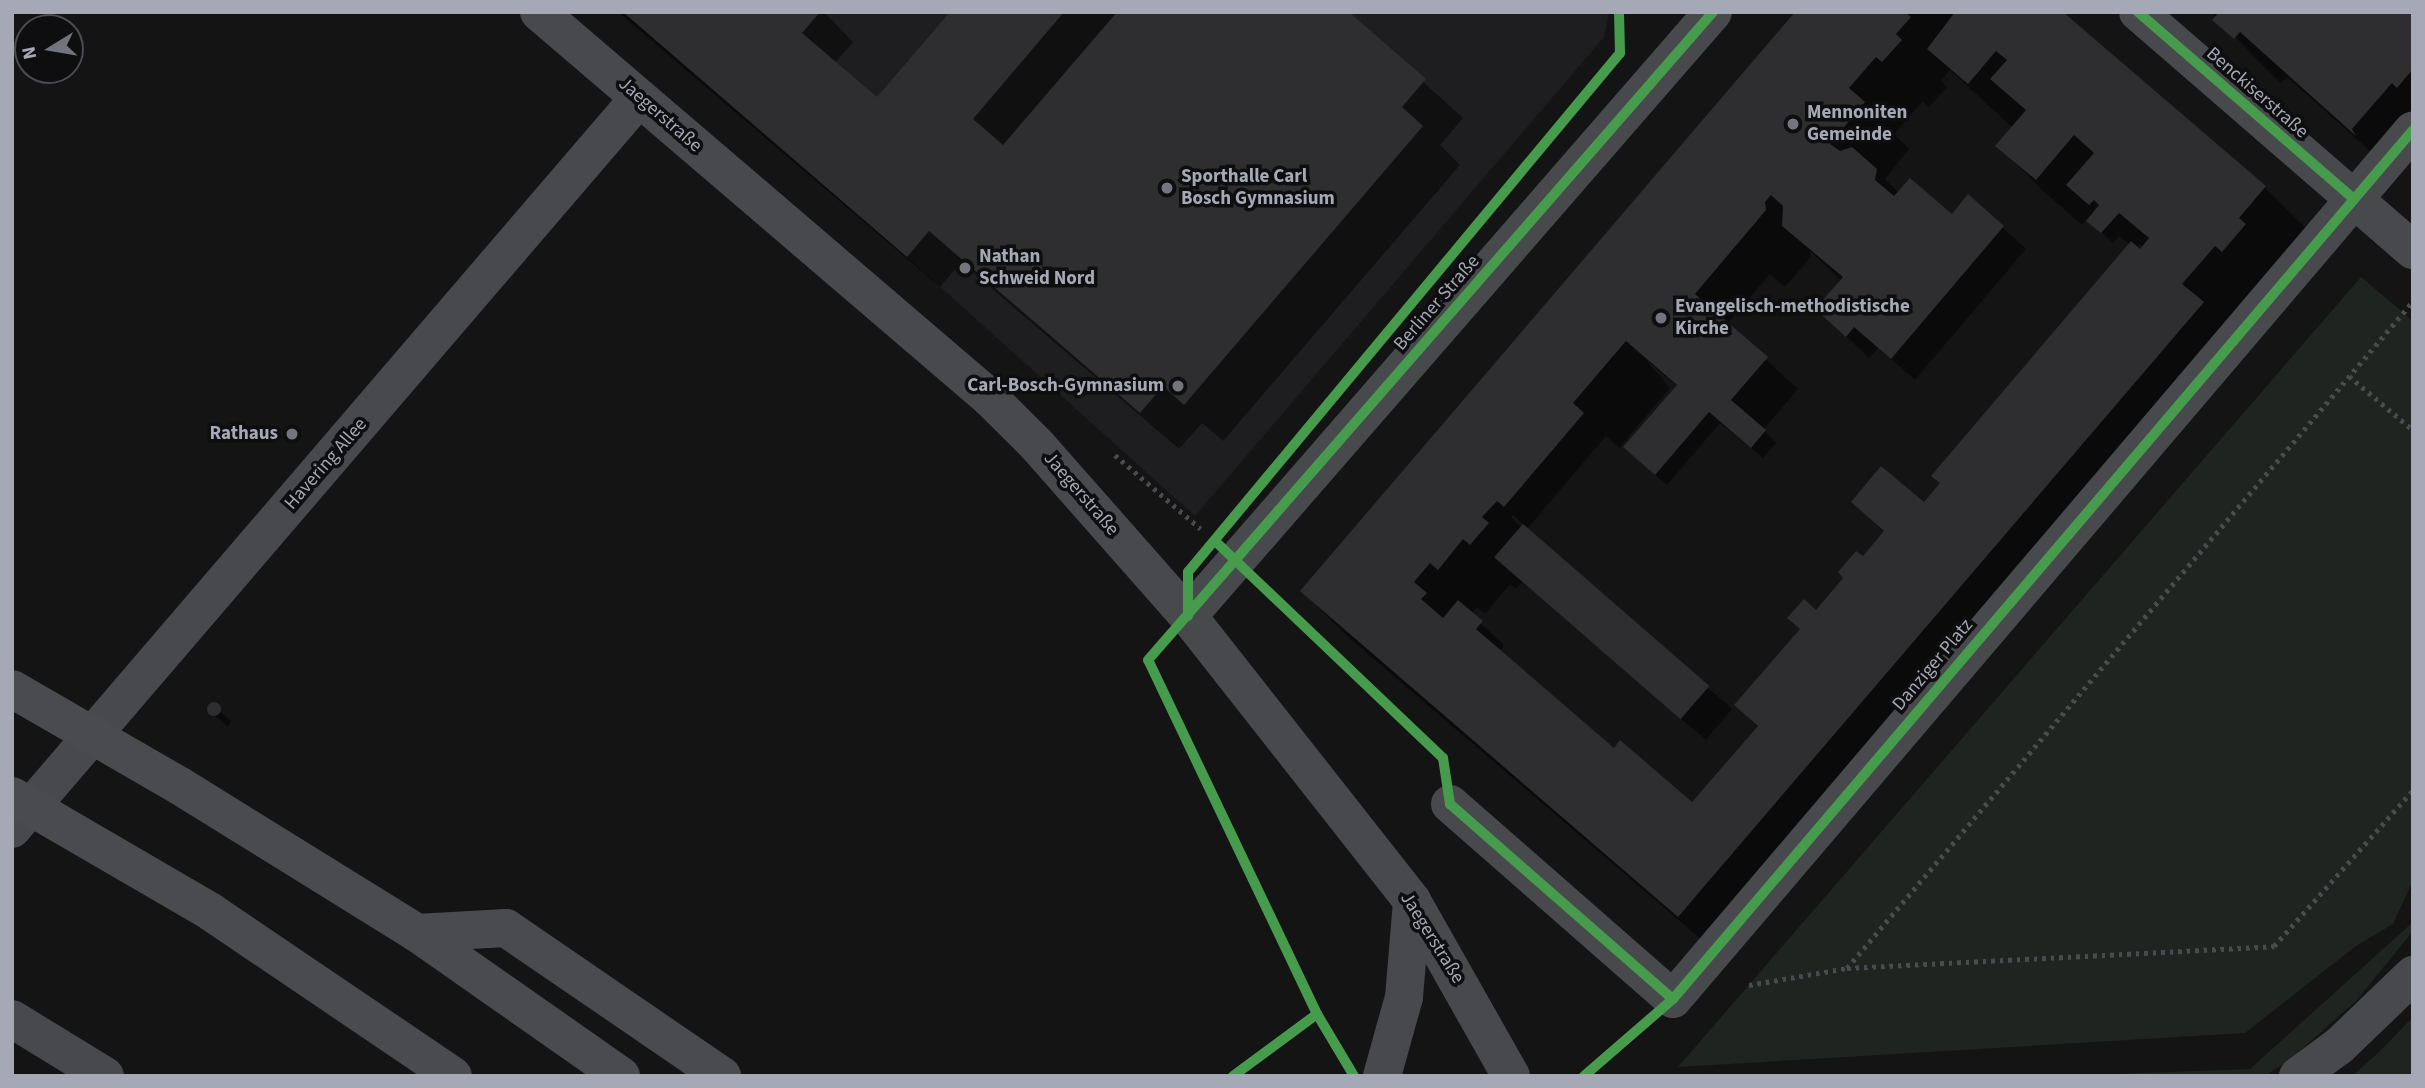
<!DOCTYPE html>
<meta charset="utf-8">
<style>
body{margin:0}
#map{position:relative;width:2425px;height:1088px;overflow:hidden;background:#141414;font-family:"Source Sans 3",sans-serif}
div>[style]{position:absolute}
.built>*{inset:0;background:#1e1e20}
.green>*{inset:0;background:#1e241f}
.shadow>*{inset:0;background:#0007}
.building>*{inset:0;background:#2e2e30;transform-origin:0 0}
.round{border-radius:50%}
.path>*{height:4.5px;margin-top:-2.25px;transform-origin:0;background:repeating-linear-gradient(90deg,#4a4b4f 0 3.5px,transparent 0 8.5px)}
.minor>*{height:38px;margin:-19px;padding:0 19px;transform-origin:19px;border-radius:19px;background:#48494d}
.highway>*{height:38px;margin:-19px;padding:0 19px;transform-origin:19px;border-radius:19px;background:#4a4b4e}
.highway-bridge>*{height:38px;margin:-19px;padding:0 19px;transform-origin:19px;border-radius:19px;background:#4a4b4e}
.cycleway>*{height:10px;margin:-5px;padding:0 5px;transform-origin:5px;border-radius:5px;background:#469c4c}
.dots>*{width:19px;height:19px;translate:-50% -50%;box-sizing:border-box;border:4px solid #0e0e10;border-radius:50%}
span{translate:-50% -50%;white-space:nowrap;text-align:center;line-height:1.15;-webkit-text-stroke:7px #0e0e10;paint-order:stroke}
.street-label{font-size:19px;color:#a5a9b5}
.poi-label{font-size:19px;color:#a5a9b5;font-weight:700}
.left{translate:0 -50%;text-align:left}
.right{translate:-100% -50%;text-align:right}
.frame{position:absolute;inset:0;border:14px solid #a5a9b5;pointer-events:none}
.north{position:absolute;left:14px;top:14px;width:70px;height:70px;box-sizing:border-box;background:#0e0e10;border:2px solid #4a4c52;border-radius:50%;rotate:259deg;font-size:19px;font-weight:700;line-height:28px;text-align:center;color:#a5a9b5}
.north::after{content:'';display:block;margin:auto;width:24px;height:32px;background:#72757d;clip-path:polygon(50% 0,100% 100%,50% 72%,0 100%)}
</style>
<div id="map">
<div class="built">
<i style="clip-path:polygon(623px 12px,1609px 12px,1604px 37px,1195px 516px,907px 257px)"></i>
</div>
<div class="green">
<i style="clip-path:polygon(2361px 277px,2413px 321px,2413px 880px,2393px 924px,2356px 946px,2245px 1033px,1678px 1067px)"></i>
<i style="clip-path:polygon(2413px 922px,2413px 931px,2356px 1001px,2287px 1062px,2264px 1076px,2061px 1076px,2250px 1069px)"></i>
<i style="clip-path:polygon(2413px 1017px,2413px 1076px,2352px 1076px,2378px 1053px)"></i>
</div>
<div class="shadow">
<i style="clip-path:polygon(618px 12px,824px 12px,853px 42px,835px 63px,878px 100px,951px 12px,1346px 12px,1463px 118px,1440px 145px,1460px 165px,1223px 441px,1202px 423px,1179px 449px,961px 262px,940px 287px)"></i>
<i style="clip-path:polygon(evenodd,1797px 12px,2061px 12px,2265px 188px,2311px 233px,1710px 947px,1348px 637px,1302px 591px,1797px 12px,1950px 70px,2013px 128px,1998px 145px,2043px 191px,2082px 225px,2087px 219px,2113px 243px,2119px 236px,2130px 245px,1924px 505px,1853px 502px,1884px 532px,1736px 705px,1758px 727px,1692px 804px,1614px 750px,1499px 651px,1504px 645px,1471px 614px,1477px 607px,1485px 614px,1510px 584px,1516px 589px,1522px 582px,1706px 740px,1732px 709px,1527px 529px,1606px 436px,1619px 448px,1670px 388px,1646px 360px,1678px 387px,1637px 459px,1667px 485px,1720px 423px,1763px 458px,1776px 443px,1763px 430px,1798px 389px,1727px 324px,1770px 274px,1785px 287px,1811px 257px,1810px 251px,1844px 283px,1817px 309px,1869px 358px,1878px 348px,1915px 380px,2026px 249px,1969px 197px,1952px 216px,1899px 193px,1885px 179px,1909px 149px,1894px 134px,1923px 101px,1929px 107px,1947px 87px,1941px 81px,1950px 70px,1797px 12px,2140px 244px,2144px 247px,2140px 252px,2136px 249px,2140px 244px,1797px 12px,1513px 515px,1524px 525px,1522px 528px,1511px 517px,1513px 515px)"></i>
<i style="clip-path:polygon(2211px 12px,2413px 12px,2413px 157px,2397px 175px,2287px 77px,2281px 84px)"></i>
<i style="clip-path:polygon(213px 705px,231px 721px,228px 727px,209px 711px)"></i>
</div>
<div class="building">
<i style="clip-path:polygon(623px 12px,820px 12px,802px 33px,877px 97px,950px 12px,1064px 12px,973px 119px,1003px 145px,1117px 12px,1349px 12px,1426px 79px,1402px 107px,1423px 126px,1184px 405px,1163px 386px,1140px 413px,929px 231px,907px 257px)"></i>
<i style="clip-path:polygon(1795px 12px,1905px 12px,1911px 17px,1896px 34px,1902px 40px,1882px 62px,1876px 57px,1849px 88px,1865px 102px,1830px 144px,1840px 151px,1852px 147px,1877px 169px,1875px 180px,1894px 196px,1910px 178px,1952px 214px,1968px 194px,2004px 226px,1891px 359px,1854px 327px,1846px 337px,1815px 309px,1843px 277px,1782px 226px,1783px 206px,1771px 195px,1765px 202px,1766px 210px,1695px 294px,1768px 357px,1731px 400px,1766px 430px,1751px 448px,1709px 412px,1655px 475px,1623px 447px,1677px 385px,1626px 341px,1573px 403px,1584px 413px,1504px 507px,1497px 501px,1482px 517px,1489px 523px,1470px 545px,1463px 539px,1438px 570px,1430px 563px,1414px 582px,1427px 593px,1421px 599px,1443px 618px,1458px 600px,1483px 621px,1476px 629px,1614px 748px,1620px 740px,1692px 802px,1758px 726px,1734px 705px,1800px 629px,1787px 618px,1804px 599px,1816px 610px,1843px 578px,1838px 572px,1856px 551px,1863px 556px,1884px 531px,1851px 502px,1881px 466px,1924px 502px,1940px 483px,1931px 476px,2131px 241px,2140px 249px,2149px 238px,2119px 213px,2101px 233px,2086px 221px,2099px 205px,2094px 200px,2089px 205px,2066px 185px,2094px 153px,2074px 135px,2036px 180px,1995px 146px,2026px 110px,1990px 79px,2007px 60px,1996px 51px,1968px 84px,1927px 49px,1955px 12px,2063px 12px,2266px 186px,2239px 218px,2246px 224px,2222px 252px,2215px 246px,2182px 284px,2204px 302px,1678px 917px,1300px 591px)"></i>
<i style="clip-path:polygon(2219px 12px,2413px 12px,2413px 69px,2397px 88px,2392px 83px,2352px 129px,2356px 136px,2240px 32px,2234px 39px,2212px 20px)"></i>
<i style="left:1523px;top:524px;width:247px;height:44px;rotate:41deg"></i>
<i class="round" style="left:207px;top:702px;width:14px;height:14px"></i>
</div>
<div class="path">
<i style="left:2349px;top:376px;width:84px;rotate:40.2deg"></i>
<i style="left:1115px;top:455px;width:113px;rotate:40.7deg"></i>
<i style="left:1847px;top:968px;width:875px;rotate:-49.68deg"></i>
<i style="left:1749px;top:985px;width:99px;rotate:-9.8deg"></i>
<i style="left:1847px;top:968px;width:428px;rotate:-2.9deg"></i>
<i style="left:2274px;top:946px;width:209px;rotate:-48.3deg"></i>
</div>
<div class="minor">
<i style="left:539px;top:12px;width:594px;rotate:40.56deg"></i>
<i style="left:990px;top:398px;width:66px;rotate:45deg"></i>
<i style="left:1037px;top:445px;width:228px;rotate:48.6deg"></i>
<i style="left:1188px;top:616px;width:362px;rotate:51.8deg"></i>
<i style="left:1412px;top:901px;width:201px;rotate:60.5deg"></i>
<i style="left:2138px;top:12px;width:364px;rotate:40.9deg"></i>
<i style="left:1188px;top:616px;width:800px;rotate:-49deg"></i>
<i style="left:1450px;top:804px;width:296px;rotate:41.2deg"></i>
<i style="left:1673px;top:999px;width:1141px;rotate:-49.58deg"></i>
<i style="left:12px;top:829px;width:963px;rotate:-49.38deg"></i>
<i style="left:12px;top:1019px;width:109px;rotate:31.5deg"></i>
<i style="left:1382px;top:1076px;width:82px;rotate:-74.4deg"></i>
<i style="left:1404px;top:997px;width:96px;rotate:-85.2deg"></i>
<i style="left:2298px;top:1076px;width:51px;rotate:-36.2deg"></i>
<i style="left:2339px;top:1046px;width:103px;rotate:-43.8deg"></i>
</div>
<div class="highway">
<i style="left:417px;top:933px;width:89px;rotate:-3.2deg"></i>
<i style="left:506px;top:928px;width:262px;rotate:34.4deg"></i>
<i style="left:417px;top:933px;width:249px;rotate:35deg"></i>
</div>
<div class="highway-bridge">
<i style="left:12px;top:689px;width:194px;rotate:30deg"></i>
<i style="left:180px;top:786px;width:279px;rotate:31.8deg"></i>
<i style="left:12px;top:796px;width:230px;rotate:30.2deg"></i>
<i style="left:211px;top:912px;width:292px;rotate:34.1deg"></i>
</div>
<div class="cycleway">
<i style="left:2138px;top:12px;width:286px;rotate:40.9deg"></i>
<i style="left:1215px;top:541px;width:315px;rotate:43.6deg"></i>
<i style="left:1443px;top:758px;width:47px;rotate:81.3deg"></i>
<i style="left:1450px;top:804px;width:296px;rotate:41.2deg"></i>
<i style="left:1188px;top:616px;width:44px;rotate:-90deg"></i>
<i style="left:1188px;top:572px;width:675px;rotate:-50.23deg"></i>
<i style="left:1620px;top:53px;width:41px;rotate:-91.4deg"></i>
<i style="left:1233px;top:1076px;width:104px;rotate:-36.4deg"></i>
<i style="left:1354px;top:1076px;width:72px;rotate:-120.8deg"></i>
<i style="left:1317px;top:1014px;width:392px;rotate:-115.5deg"></i>
<i style="left:1148px;top:660px;width:860px;rotate:-48.91deg"></i>
<i style="left:1584px;top:1076px;width:118px;rotate:-40.9deg"></i>
<i style="left:1673px;top:999px;width:1141px;rotate:-49.58deg"></i>
</div>
<div class="dots">
<i style="left:1793px;top:124px;background:#72757d"></i>
<i style="left:1167px;top:188px;background:#72757d"></i>
<i style="left:965px;top:268px;background:#72757d"></i>
<i style="left:1661px;top:318px;background:#72757d"></i>
<i style="left:1178px;top:386px;background:#72757d"></i>
<i style="left:292px;top:434px;background:#72757d"></i>
</div>
<div class="street-label">
<span style="left:2257px;top:93px;rotate:41deg">Benckiserstraße</span>
<span style="left:660px;top:115px;rotate:41deg">Jaegerstraße</span>
<span style="left:1437px;top:303px;rotate:-49deg">Berliner Straße</span>
<span style="left:326px;top:464px;rotate:-49deg">Havering Allee</span>
<span style="left:1081px;top:494px;rotate:49deg">Jaegerstraße</span>
<span style="left:1933px;top:665px;rotate:-50deg">Danziger Platz</span>
<span style="left:1432px;top:938px;rotate:58deg">Jaegerstraße</span>
</div>
<div class="poi-label">
<span class="left" style="left:1807px;top:124px">Mennoniten<br>Gemeinde</span>
<span class="left" style="left:1181px;top:188px">Sporthalle Carl<br>Bosch Gymnasium</span>
<span class="left" style="left:979px;top:268px">Nathan<br>Schweid Nord</span>
<span class="left" style="left:1675px;top:318px">Evangelisch-methodistische<br>Kirche</span>
<span class="right" style="left:1164px;top:386px">Carl-Bosch-Gymnasium</span>
<span class="right" style="left:278px;top:434px">Rathaus</span>
</div>
<div class="frame"></div>
<div class="north">N</div>
</div>
